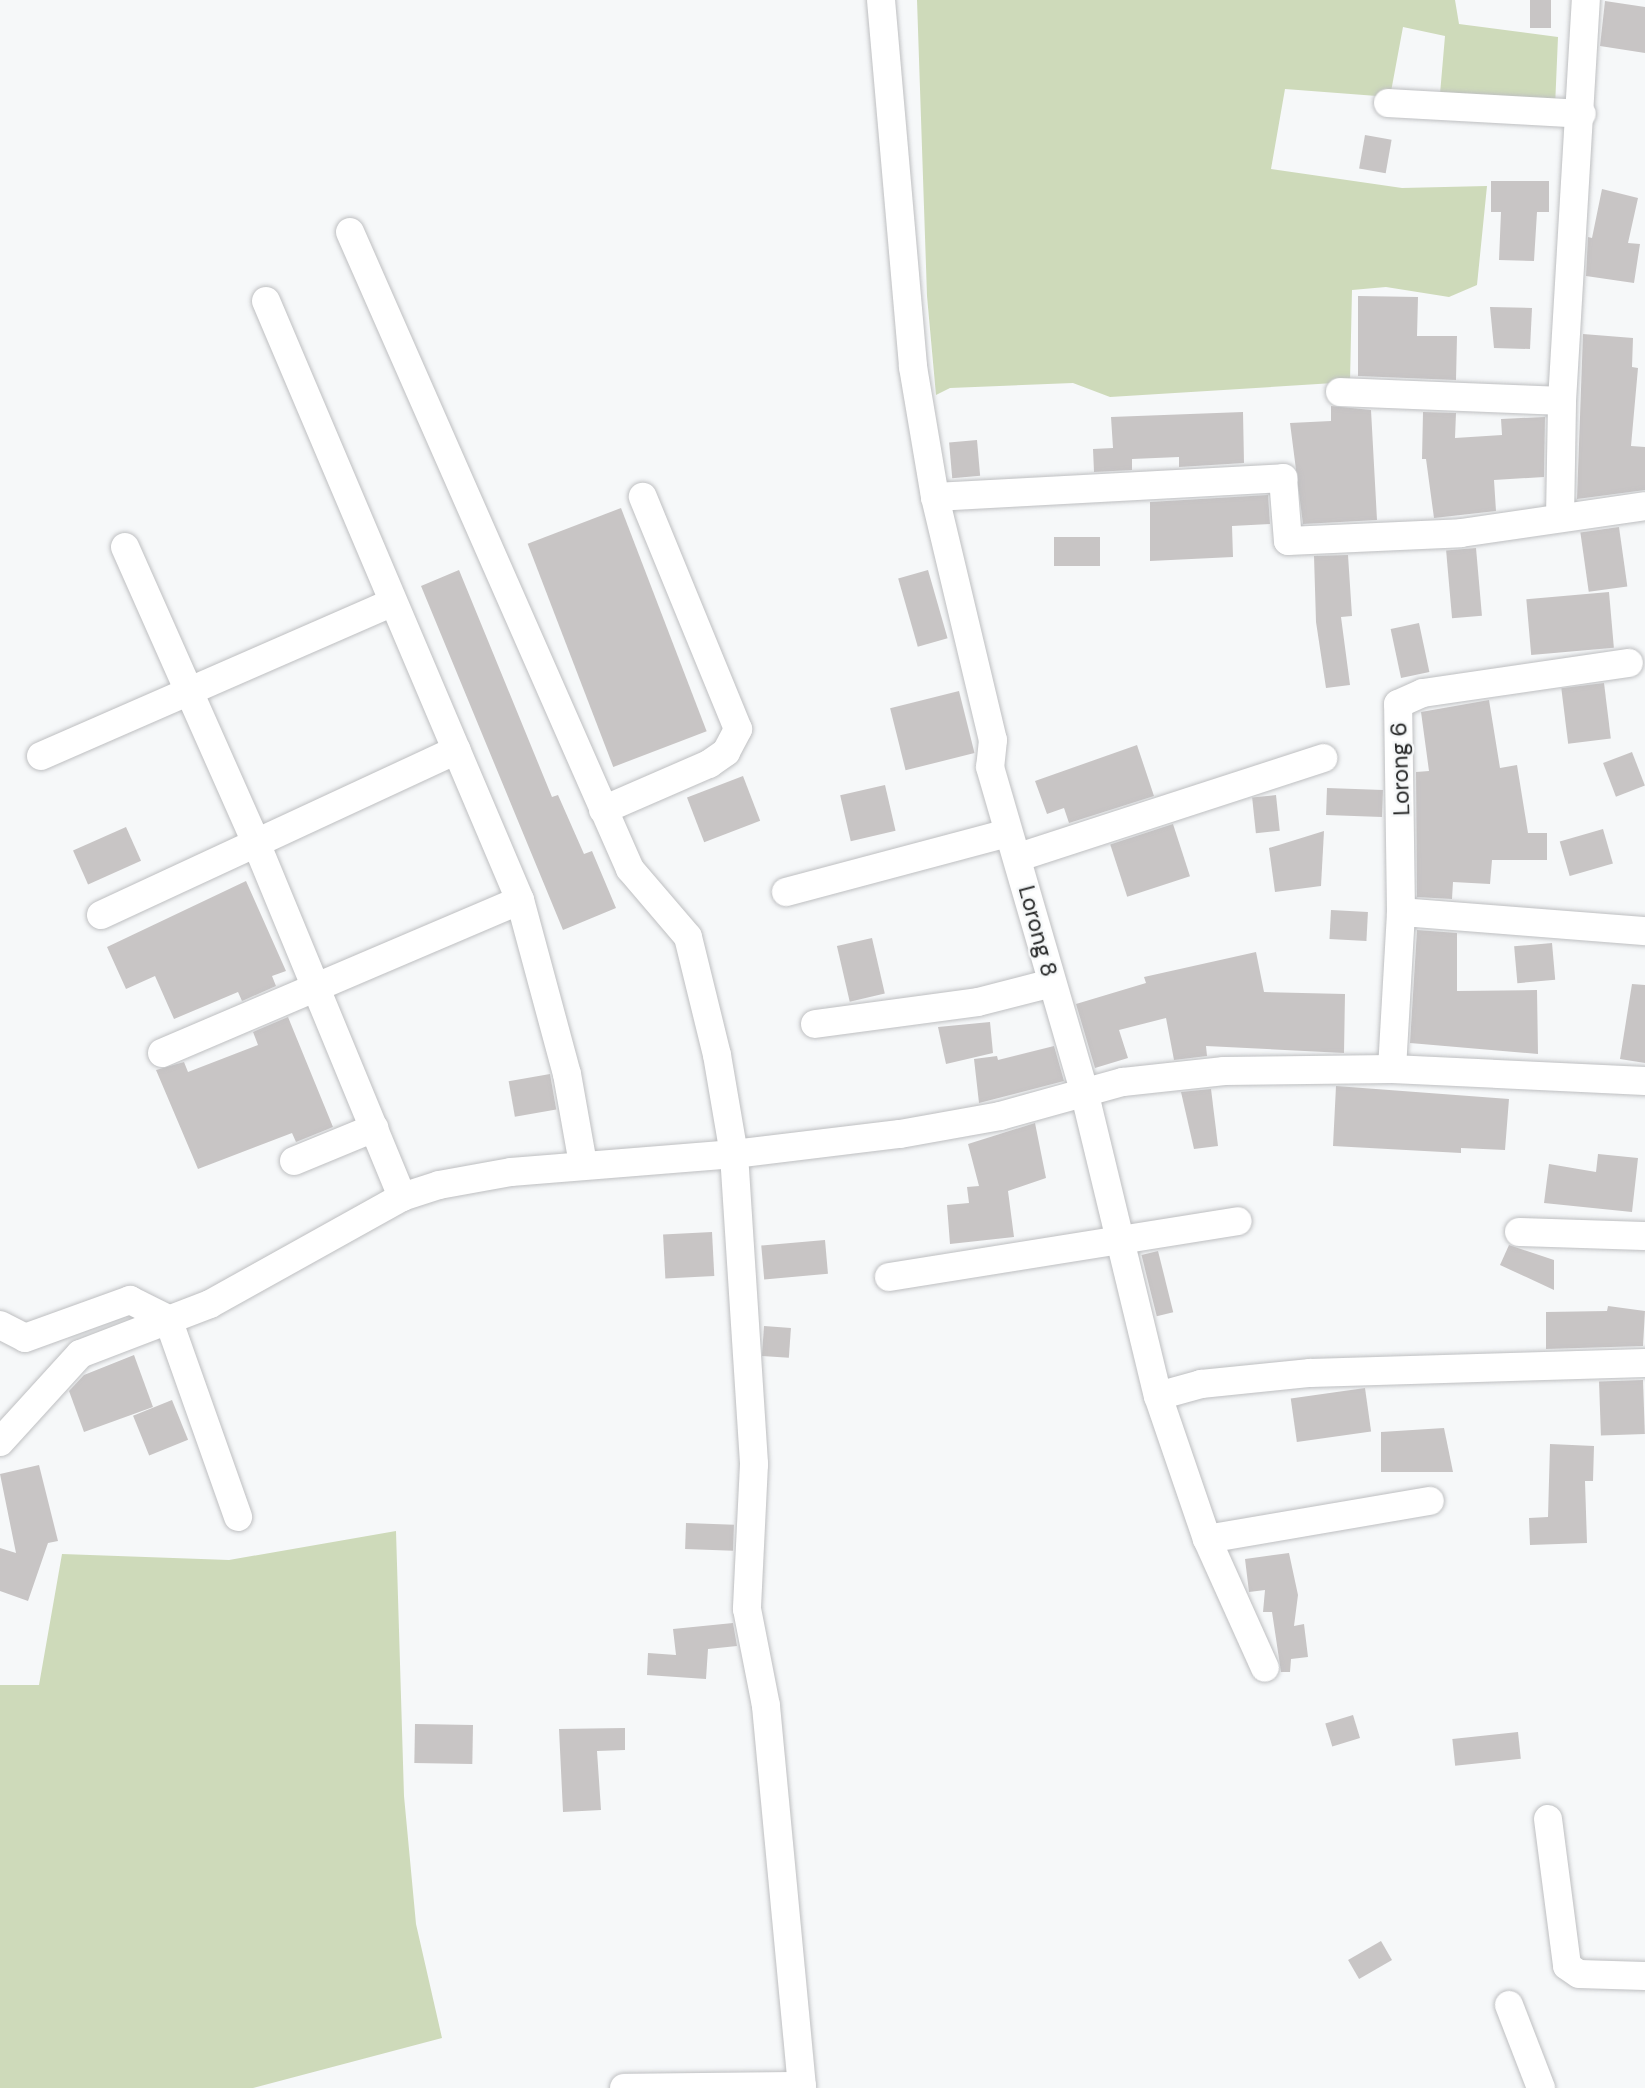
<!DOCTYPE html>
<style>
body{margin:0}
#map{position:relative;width:1645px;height:2088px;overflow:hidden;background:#f6f8f9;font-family:"DM Sans",sans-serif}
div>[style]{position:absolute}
.green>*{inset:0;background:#cedaba}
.building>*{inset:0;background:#c8c5c5;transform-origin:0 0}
.roads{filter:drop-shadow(0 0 2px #bebfc1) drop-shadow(0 0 2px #bebfc1)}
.street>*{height:28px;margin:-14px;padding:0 14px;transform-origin:14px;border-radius:14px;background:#fff}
span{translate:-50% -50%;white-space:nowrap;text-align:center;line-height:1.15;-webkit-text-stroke:5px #f6f8f9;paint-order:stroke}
.street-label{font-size:23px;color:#262727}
</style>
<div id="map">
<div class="green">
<i style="clip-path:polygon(917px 0,1455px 0,1459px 24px,1558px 37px,1555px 107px,1440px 94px,1445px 36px,1403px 27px,1390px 97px,1285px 89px,1271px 169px,1402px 188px,1487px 186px,1477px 285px,1449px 297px,1386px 287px,1352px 290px,1350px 382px,1110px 397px,1073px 383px,950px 388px,936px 395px,927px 296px)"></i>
<i style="clip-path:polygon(396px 1531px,404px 1796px,416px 1924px,442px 2038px,253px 2088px,0 2088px,0 1685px,39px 1685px,62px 1554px,229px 1560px)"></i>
</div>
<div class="building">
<i style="left:1530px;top:0;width:21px;height:28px"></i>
<i style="clip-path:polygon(1605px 1px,1645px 7px,1645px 53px,1600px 46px)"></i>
<i style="left:1365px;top:135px;width:27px;height:34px;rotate:10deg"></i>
<i style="clip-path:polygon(1491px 181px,1549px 181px,1549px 212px,1537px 212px,1534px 261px,1499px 260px,1501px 212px,1491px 212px)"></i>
<i style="clip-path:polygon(1602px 189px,1638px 198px,1628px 243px,1640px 244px,1634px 283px,1586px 276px,1588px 237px,1592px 238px)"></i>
<i style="clip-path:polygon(1358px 296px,1418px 297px,1417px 336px,1457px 336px,1456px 380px,1358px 376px)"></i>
<i style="clip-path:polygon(1490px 307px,1532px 308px,1530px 349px,1494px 348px)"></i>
<i style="clip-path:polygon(1583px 334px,1633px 338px,1632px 367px,1638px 368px,1631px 446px,1645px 447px,1645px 490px,1577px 499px)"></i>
<i style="clip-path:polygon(1331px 406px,1371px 410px,1377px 520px,1303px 524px,1290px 423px,1331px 421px)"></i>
<i style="clip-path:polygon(1243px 412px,1244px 463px,1179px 467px,1179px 457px,1132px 459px,1132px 470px,1094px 472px,1093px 449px,1113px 448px,1111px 417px)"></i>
<i style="clip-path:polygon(1423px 412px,1456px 413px,1455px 438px,1502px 435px,1501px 419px,1545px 417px,1544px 477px,1494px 480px,1496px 511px,1434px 518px,1426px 459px,1422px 459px)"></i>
<i style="left:977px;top:440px;width:36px;height:28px;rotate:85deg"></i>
<i style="clip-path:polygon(1268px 495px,1270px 524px,1232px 526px,1233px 557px,1150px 561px,1150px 502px)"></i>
<i style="left:621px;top:508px;width:239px;height:100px;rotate:69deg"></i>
<i style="left:1619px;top:527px;width:60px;height:39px;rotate:82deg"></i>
<i style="left:1100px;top:537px;width:29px;height:46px;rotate:90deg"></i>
<i style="left:1476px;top:548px;width:68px;height:30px;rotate:85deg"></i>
<i style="clip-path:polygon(1348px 555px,1352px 616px,1341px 617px,1350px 685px,1326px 688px,1316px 622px,1314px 556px)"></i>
<i style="clip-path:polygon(459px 570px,552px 797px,558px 795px,584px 854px,592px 851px,616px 908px,563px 930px,421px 586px)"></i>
<i style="left:928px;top:570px;width:71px;height:31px;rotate:74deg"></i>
<i style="left:1609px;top:592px;width:56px;height:83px;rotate:85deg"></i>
<i style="left:1419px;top:623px;width:50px;height:29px;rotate:78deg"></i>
<i style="left:1604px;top:683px;width:56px;height:43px;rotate:83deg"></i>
<i style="left:959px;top:691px;width:64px;height:71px;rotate:76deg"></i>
<i style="clip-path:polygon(1489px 700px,1500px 768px,1517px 765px,1528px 833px,1547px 833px,1547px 860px,1492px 860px,1490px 884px,1453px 882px,1452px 899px,1417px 897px,1416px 772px,1429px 771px,1421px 712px)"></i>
<i style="clip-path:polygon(1137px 745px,1154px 796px,1069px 823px,1064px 808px,1047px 814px,1035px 781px)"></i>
<i style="left:1632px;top:752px;width:36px;height:31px;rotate:69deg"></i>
<i style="left:743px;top:776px;width:48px;height:60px;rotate:69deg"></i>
<i style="left:885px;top:785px;width:47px;height:46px;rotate:77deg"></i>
<i style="left:1327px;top:788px;width:56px;height:27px;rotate:2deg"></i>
<i style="left:1276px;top:795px;width:36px;height:24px;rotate:84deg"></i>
<i style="left:1173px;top:824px;width:55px;height:66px;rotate:72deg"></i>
<i style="left:126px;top:827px;width:37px;height:58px;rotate:66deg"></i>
<i style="left:1603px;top:829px;width:36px;height:45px;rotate:74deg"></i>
<i style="clip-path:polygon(1324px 831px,1321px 886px,1275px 892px,1269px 848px)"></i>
<i style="clip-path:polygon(246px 881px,286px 971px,272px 976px,276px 986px,242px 1001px,238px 992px,174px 1019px,155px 976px,126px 989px,107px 947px)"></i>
<i style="left:1331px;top:910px;width:37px;height:29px;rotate:3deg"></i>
<i style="clip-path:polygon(1417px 930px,1457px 933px,1457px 991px,1537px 990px,1538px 1054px,1410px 1043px)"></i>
<i style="left:872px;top:938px;width:57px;height:36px;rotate:77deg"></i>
<i style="left:1552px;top:943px;width:37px;height:38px;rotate:85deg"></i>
<i style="clip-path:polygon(1256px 952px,1264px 992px,1345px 994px,1344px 1053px,1206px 1046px,1207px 1056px,1174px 1060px,1166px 1018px,1119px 1030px,1128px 1058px,1095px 1068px,1076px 1004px,1146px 983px,1144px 977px)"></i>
<i style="clip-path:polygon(1632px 984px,1645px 985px,1645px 1063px,1620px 1059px)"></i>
<i style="clip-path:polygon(288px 1017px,333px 1127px,296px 1142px,292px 1133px,198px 1169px,156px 1070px,184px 1062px,188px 1072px,258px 1045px,253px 1032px)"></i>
<i style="clip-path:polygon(990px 1022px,993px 1053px,946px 1064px,938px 1027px)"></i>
<i style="clip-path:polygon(1054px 1046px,1064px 1081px,979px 1103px,974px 1059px,997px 1056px,998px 1060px)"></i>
<i style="left:550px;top:1074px;width:36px;height:42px;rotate:80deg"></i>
<i style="clip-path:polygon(1336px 1086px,1509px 1099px,1505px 1150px,1461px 1148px,1461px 1153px,1333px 1146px)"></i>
<i style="clip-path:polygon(1211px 1089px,1218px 1146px,1194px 1149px,1181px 1092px)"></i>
<i style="clip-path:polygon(1035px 1123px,1046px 1178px,1008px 1191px,1014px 1237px,950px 1244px,947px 1205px,969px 1203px,967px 1187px,979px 1186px,968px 1144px)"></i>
<i style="clip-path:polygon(1598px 1154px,1638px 1158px,1632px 1212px,1544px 1203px,1549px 1164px,1596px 1172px)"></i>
<i style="left:712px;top:1232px;width:44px;height:49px;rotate:87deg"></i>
<i style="left:825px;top:1240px;width:34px;height:64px;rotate:85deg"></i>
<i style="clip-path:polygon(1509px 1245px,1554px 1260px,1554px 1290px,1500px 1265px)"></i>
<i style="left:1158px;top:1251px;width:63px;height:17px;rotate:76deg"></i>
<i style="clip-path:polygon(1608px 1306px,1645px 1311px,1643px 1346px,1546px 1349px,1546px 1312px,1607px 1311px)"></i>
<i style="left:764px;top:1326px;width:27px;height:30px;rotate:4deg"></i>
<i style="clip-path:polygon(134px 1355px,153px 1407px,84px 1432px,69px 1391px,84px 1375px)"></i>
<i style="left:1643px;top:1380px;width:54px;height:44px;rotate:88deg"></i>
<i style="left:1365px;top:1388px;width:44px;height:75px;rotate:82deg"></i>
<i style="left:172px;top:1400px;width:43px;height:42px;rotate:68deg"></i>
<i style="clip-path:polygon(1444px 1428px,1453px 1472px,1381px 1472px,1381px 1432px)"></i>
<i style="clip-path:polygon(1550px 1444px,1594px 1446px,1593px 1481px,1585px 1481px,1587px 1543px,1530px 1545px,1529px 1518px,1548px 1517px)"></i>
<i style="clip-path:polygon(39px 1465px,58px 1541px,48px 1543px,28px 1601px,0 1591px,0 1548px,16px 1553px,0 1474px)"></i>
<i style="left:686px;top:1523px;width:48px;height:26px;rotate:2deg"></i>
<i style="clip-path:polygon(1289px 1553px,1298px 1595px,1294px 1626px,1304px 1624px,1308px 1657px,1291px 1659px,1290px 1672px,1281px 1672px,1272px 1612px,1263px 1612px,1265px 1590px,1249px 1592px,1245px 1559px)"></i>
<i style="clip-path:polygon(733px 1623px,737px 1646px,708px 1649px,706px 1679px,647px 1675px,648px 1653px,676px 1655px,673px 1629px)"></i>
<i style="left:1353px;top:1715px;width:24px;height:29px;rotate:73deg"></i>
<i style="left:415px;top:1724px;width:58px;height:39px;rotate:1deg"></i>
<i style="clip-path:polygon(625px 1728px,625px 1750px,597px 1751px,601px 1810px,563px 1812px,559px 1729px)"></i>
<i style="left:1518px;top:1732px;width:27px;height:66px;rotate:84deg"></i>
<i style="left:1381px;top:1941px;width:22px;height:38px;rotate:60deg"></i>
</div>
<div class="roads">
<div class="street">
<i style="left:881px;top:0;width:368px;rotate:85deg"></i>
<i style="left:913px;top:367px;width:132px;rotate:80.4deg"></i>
<i style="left:935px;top:497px;width:250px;rotate:76.6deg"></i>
<i style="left:993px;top:740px;width:27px;rotate:96deg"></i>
<i style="left:990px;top:767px;width:341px;rotate:73.8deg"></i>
<i style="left:1085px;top:1095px;width:310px;rotate:76.4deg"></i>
<i style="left:1158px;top:1396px;width:151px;rotate:71.1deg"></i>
<i style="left:1207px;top:1539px;width:141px;rotate:65.8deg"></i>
<i style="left:1388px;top:103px;width:194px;rotate:3.2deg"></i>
<i style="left:350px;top:232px;width:696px;rotate:66.27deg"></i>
<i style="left:630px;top:869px;width:89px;rotate:49.5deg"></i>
<i style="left:688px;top:937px;width:122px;rotate:76.2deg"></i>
<i style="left:717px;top:1055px;width:100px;rotate:80.3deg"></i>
<i style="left:734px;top:1154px;width:311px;rotate:86.3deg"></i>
<i style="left:754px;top:1464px;width:145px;rotate:92.8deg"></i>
<i style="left:747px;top:1609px;width:99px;rotate:78.9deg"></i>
<i style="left:766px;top:1706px;width:382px;rotate:84.6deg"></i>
<i style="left:802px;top:2086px;width:178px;rotate:179.4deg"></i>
<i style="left:266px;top:301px;width:651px;rotate:67.02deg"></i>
<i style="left:520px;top:900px;width:180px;rotate:74.9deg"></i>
<i style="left:567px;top:1074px;width:91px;rotate:79.9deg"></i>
<i style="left:1340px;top:392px;width:222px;rotate:2.3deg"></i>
<i style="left:935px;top:497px;width:349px;rotate:-3.1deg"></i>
<i style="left:1283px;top:478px;width:63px;rotate:85.5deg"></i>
<i style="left:1288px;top:541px;width:173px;rotate:-2.6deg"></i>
<i style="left:1461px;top:533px;width:186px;rotate:-8.3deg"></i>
<i style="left:1560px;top:518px;width:117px;rotate:-89deg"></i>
<i style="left:1562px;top:401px;width:402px;rotate:-86.6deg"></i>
<i style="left:125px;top:547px;width:326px;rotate:66.1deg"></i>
<i style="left:257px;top:845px;width:381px;rotate:67.6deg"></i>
<i style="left:41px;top:756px;width:384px;rotate:-23.6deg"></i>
<i style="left:603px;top:810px;width:116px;rotate:-23.5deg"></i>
<i style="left:709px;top:764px;width:21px;rotate:-35deg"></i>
<i style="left:726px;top:752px;width:26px;rotate:-62deg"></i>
<i style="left:738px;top:729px;width:251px;rotate:-112.3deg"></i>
<i style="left:1019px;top:857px;width:320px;rotate:-18deg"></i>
<i style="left:786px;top:892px;width:230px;rotate:-14.9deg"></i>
<i style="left:1401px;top:912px;width:245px;rotate:4.5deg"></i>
<i style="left:101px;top:915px;width:392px;rotate:-24.9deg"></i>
<i style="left:815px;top:1024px;width:164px;rotate:-7.7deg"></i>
<i style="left:978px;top:1002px;width:76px;rotate:-14.4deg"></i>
<i style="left:162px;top:1053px;width:389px;rotate:-23.1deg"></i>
<i style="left:1392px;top:1069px;width:157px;rotate:-86.7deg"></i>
<i style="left:1401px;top:912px;width:208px;rotate:-90.8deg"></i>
<i style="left:1398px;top:704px;width:27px;rotate:-24deg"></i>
<i style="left:1423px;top:693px;width:208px;rotate:-8.3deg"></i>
<i style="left:294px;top:1161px;width:87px;rotate:-22.4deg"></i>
<i style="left:1519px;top:1232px;width:126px;rotate:1.8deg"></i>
<i style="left:889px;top:1277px;width:353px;rotate:-9.1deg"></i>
<i style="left:0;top:1325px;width:28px;rotate:27deg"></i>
<i style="left:25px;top:1338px;width:112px;rotate:-19.9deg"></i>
<i style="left:130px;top:1300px;width:42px;rotate:26.6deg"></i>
<i style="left:168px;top:1319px;width:210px;rotate:70.5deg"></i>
<i style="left:1158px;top:1396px;width:45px;rotate:-15.6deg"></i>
<i style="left:1201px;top:1384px;width:110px;rotate:-5.8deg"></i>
<i style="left:1310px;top:1373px;width:335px;rotate:-1.7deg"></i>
<i style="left:0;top:1442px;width:119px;rotate:-47.7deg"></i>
<i style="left:80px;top:1354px;width:139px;rotate:-21deg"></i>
<i style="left:210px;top:1304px;width:220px;rotate:-29.1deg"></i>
<i style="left:402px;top:1197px;width:39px;rotate:-18deg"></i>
<i style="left:439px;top:1185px;width:73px;rotate:-10.2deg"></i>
<i style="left:511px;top:1172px;width:224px;rotate:-4.6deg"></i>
<i style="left:734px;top:1154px;width:167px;rotate:-6.9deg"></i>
<i style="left:900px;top:1134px;width:102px;rotate:-10.2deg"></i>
<i style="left:1000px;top:1116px;width:128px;rotate:-15.5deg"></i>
<i style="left:1123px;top:1082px;width:102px;rotate:-6.2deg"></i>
<i style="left:1224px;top:1071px;width:168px;rotate:-0.7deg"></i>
<i style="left:1392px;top:1069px;width:253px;rotate:2.7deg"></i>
<i style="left:1207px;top:1539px;width:226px;rotate:-9.7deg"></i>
<i style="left:1548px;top:1819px;width:148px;rotate:82.6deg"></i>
<i style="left:1567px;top:1966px;width:14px;rotate:34deg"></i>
<i style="left:1579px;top:1974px;width:66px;rotate:1.7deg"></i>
<i style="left:1509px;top:2005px;width:89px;rotate:68.9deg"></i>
</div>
</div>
<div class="street-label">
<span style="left:1400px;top:769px;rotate:-92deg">Lorong 6</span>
<span style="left:1038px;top:931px;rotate:75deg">Lorong 8</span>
</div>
</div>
